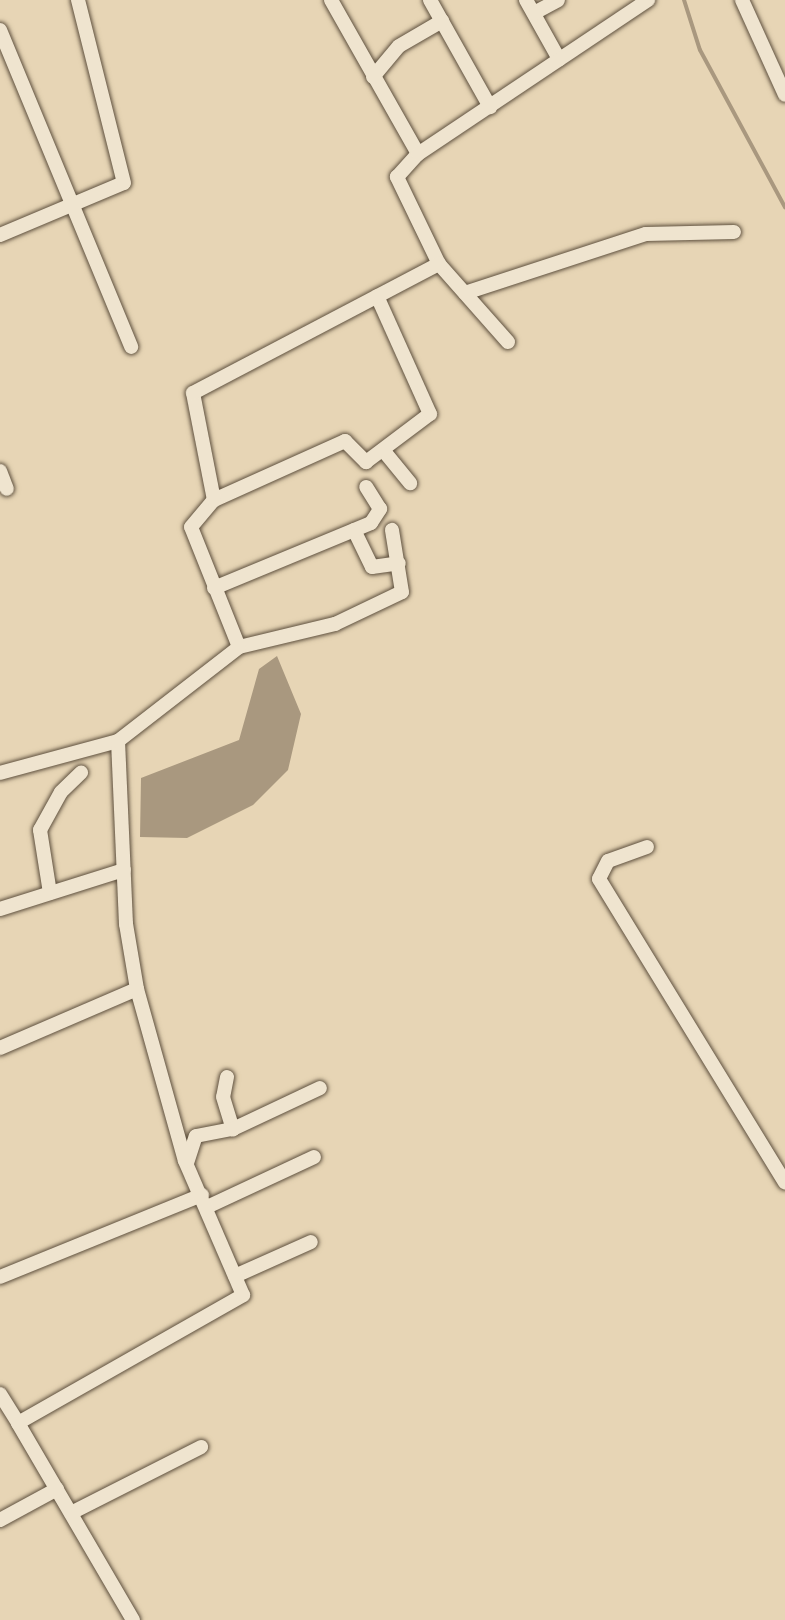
<!DOCTYPE html>
<style>
body{margin:0}
#map{position:relative;width:785px;height:1620px;overflow:hidden;background:#e7d5b5;font-family:"IM FELL DW Pica",serif}
div>[style]{position:absolute}
.water>*{inset:0;background:#a9987f}
.stream>*{height:4px;margin:-2px;padding:0 2px;transform-origin:2px;border-radius:2px;background:#a9987f}
.roads{filter:drop-shadow(0 0 2px #5e503e) drop-shadow(0 0 2px #5e503e)}
.street>*{height:14px;margin:-7px;padding:0 7px;transform-origin:7px;border-radius:7px;background:#efe4cf}
span{translate:-50% -50%;white-space:nowrap;text-align:center;line-height:1.15;-webkit-text-stroke:6px #efe4cf;paint-order:stroke}
</style>
<div id="map">
<div class="water">
<i style="clip-path:polygon(277px 656px,301px 714px,288px 770px,253px 805px,187px 838px,140px 837px,141px 778px,239px 740px,259px 669px)"></i>
</div>
<div class="stream">
<i style="left:684px;top:0;width:52px;rotate:72.3deg"></i>
<i style="left:700px;top:50px;width:179px;rotate:61.6deg"></i>
</div>
<div class="roads">
<div class="street">
<i style="left:331px;top:0;width:177px;rotate:60.5deg"></i>
<i style="left:430px;top:0;width:123px;rotate:60.7deg"></i>
<i style="left:526px;top:0;width:68px;rotate:60.8deg"></i>
<i style="left:742px;top:0;width:104px;rotate:65.6deg"></i>
<i style="left:534px;top:13px;width:27px;rotate:-28deg"></i>
<i style="left:0;top:30px;width:343px;rotate:67.5deg"></i>
<i style="left:373px;top:77px;width:40px;rotate:-50deg"></i>
<i style="left:399px;top:46px;width:50px;rotate:-30.2deg"></i>
<i style="left:0;top:235px;width:134px;rotate:-22.8deg"></i>
<i style="left:124px;top:183px;width:189px;rotate:-104.1deg"></i>
<i style="left:465px;top:293px;width:190px;rotate:-18.1deg"></i>
<i style="left:646px;top:234px;width:88px;rotate:-1.3deg"></i>
<i style="left:508px;top:342px;width:104px;rotate:-131.5deg"></i>
<i style="left:439px;top:264px;width:97px;rotate:-115.8deg"></i>
<i style="left:397px;top:177px;width:31px;rotate:-48deg"></i>
<i style="left:418px;top:154px;width:277px;rotate:-33.8deg"></i>
<i style="left:383px;top:450px;width:43px;rotate:50.7deg"></i>
<i style="left:0;top:471px;width:19px;rotate:69deg"></i>
<i style="left:214px;top:500px;width:144px;rotate:-24.2deg"></i>
<i style="left:345px;top:441px;width:30px;rotate:45deg"></i>
<i style="left:366px;top:462px;width:80px;rotate:-36.9deg"></i>
<i style="left:430px;top:414px;width:129px;rotate:-114.2deg"></i>
<i style="left:354px;top:530px;width:41px;rotate:64.1deg"></i>
<i style="left:372px;top:567px;width:27px;rotate:-8deg"></i>
<i style="left:214px;top:588px;width:170px;rotate:-22.5deg"></i>
<i style="left:371px;top:523px;width:17px;rotate:-57deg"></i>
<i style="left:380px;top:509px;width:26px;rotate:-122deg"></i>
<i style="left:239px;top:647px;width:99px;rotate:-13.5deg"></i>
<i style="left:335px;top:624px;width:74px;rotate:-25.5deg"></i>
<i style="left:402px;top:592px;width:63px;rotate:-99.2deg"></i>
<i style="left:0;top:773px;width:122px;rotate:-15.2deg"></i>
<i style="left:647px;top:847px;width:41px;rotate:160.3deg"></i>
<i style="left:608px;top:861px;width:20px;rotate:117deg"></i>
<i style="left:599px;top:879px;width:356px;rotate:58.5deg"></i>
<i style="left:50px;top:893px;width:64px;rotate:-99deg"></i>
<i style="left:40px;top:830px;width:43px;rotate:-61.1deg"></i>
<i style="left:61px;top:792px;width:28px;rotate:-44deg"></i>
<i style="left:0;top:909px;width:130px;rotate:-17.5deg"></i>
<i style="left:0;top:1048px;width:149px;rotate:-23.3deg"></i>
<i style="left:227px;top:1077px;width:20px;rotate:101deg"></i>
<i style="left:223px;top:1097px;width:34px;rotate:73deg"></i>
<i style="left:187px;top:1163px;width:28px;rotate:-72deg"></i>
<i style="left:196px;top:1136px;width:38px;rotate:-11deg"></i>
<i style="left:233px;top:1129px;width:96px;rotate:-25.2deg"></i>
<i style="left:207px;top:1207px;width:118px;rotate:-25deg"></i>
<i style="left:235px;top:1276px;width:83px;rotate:-24.1deg"></i>
<i style="left:0;top:1277px;width:218px;rotate:-22.1deg"></i>
<i style="left:0;top:1394px;width:34px;rotate:58deg"></i>
<i style="left:71px;top:1513px;width:146px;rotate:-26.9deg"></i>
<i style="left:0;top:1520px;width:65px;rotate:-28.5deg"></i>
<i style="left:133px;top:1620px;width:228px;rotate:-120.3deg"></i>
<i style="left:18px;top:1423px;width:259px;rotate:-29.6deg"></i>
<i style="left:243px;top:1295px;width:146px;rotate:-113.4deg"></i>
<i style="left:185px;top:1161px;width:179px;rotate:-105.6deg"></i>
<i style="left:137px;top:989px;width:66px;rotate:-99.6deg"></i>
<i style="left:126px;top:924px;width:183px;rotate:-92.5deg"></i>
<i style="left:118px;top:741px;width:153px;rotate:-37.8deg"></i>
<i style="left:239px;top:647px;width:129px;rotate:-111.8deg"></i>
<i style="left:191px;top:527px;width:35px;rotate:-50deg"></i>
<i style="left:214px;top:500px;width:109px;rotate:-101.1deg"></i>
<i style="left:193px;top:393px;width:278px;rotate:-27.7deg"></i>
</div>
</div>
</div>
